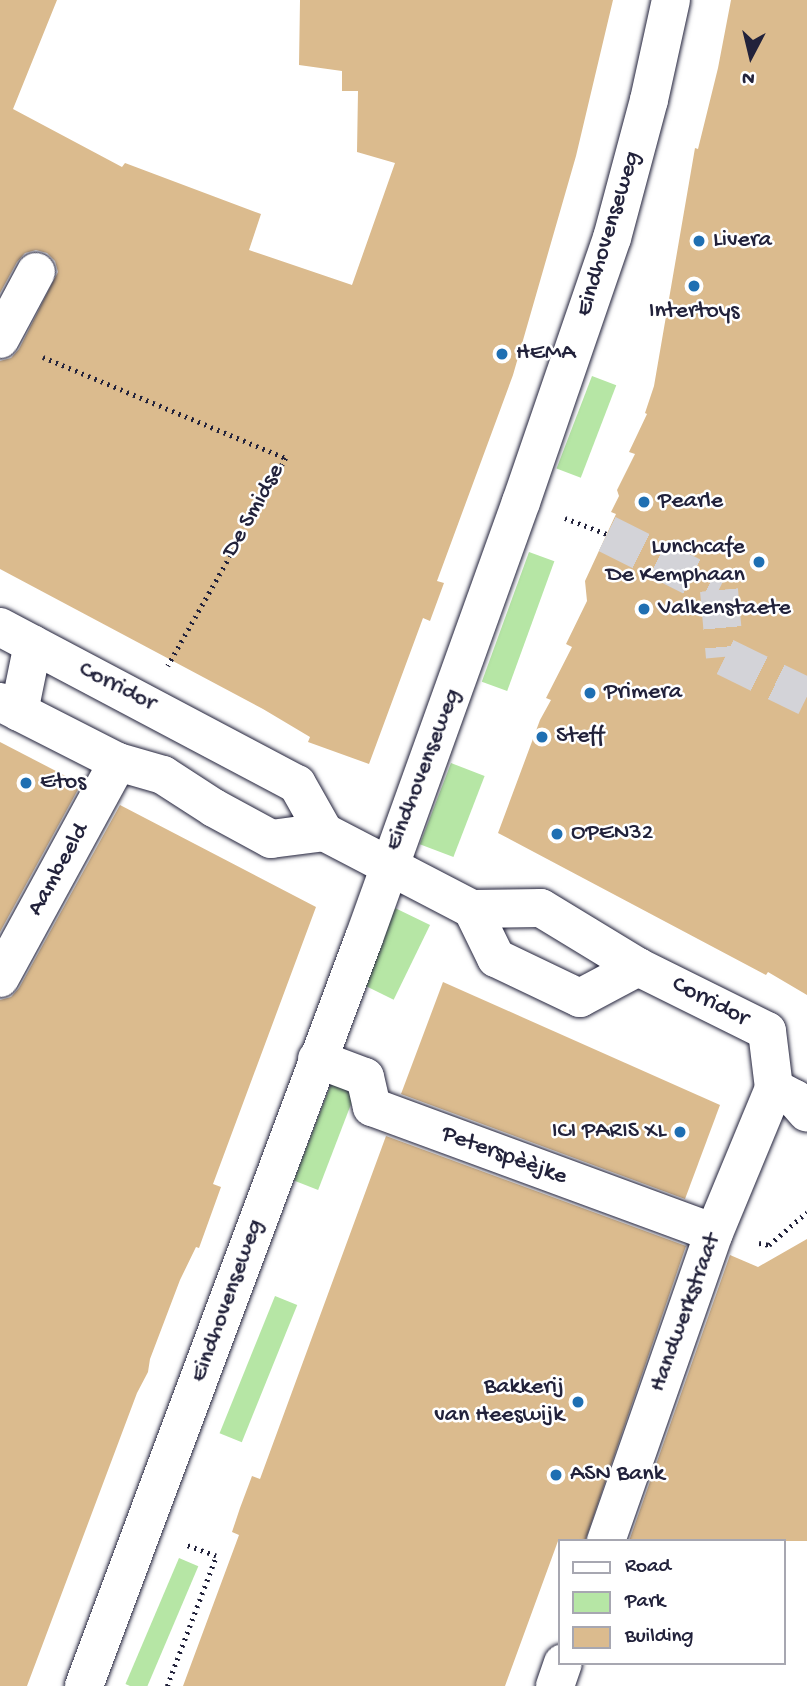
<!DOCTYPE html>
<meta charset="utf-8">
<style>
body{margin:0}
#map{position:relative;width:807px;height:1686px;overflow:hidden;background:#fff;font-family:"Gochi Hand",sans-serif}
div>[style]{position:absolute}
.green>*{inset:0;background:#b6e6a5;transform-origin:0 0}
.building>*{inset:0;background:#dbbb8e}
.minor-tunnel>*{height:38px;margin-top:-19px;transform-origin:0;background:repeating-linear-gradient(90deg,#d3d3d8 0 38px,transparent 0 57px)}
.path>*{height:4.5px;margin-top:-2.25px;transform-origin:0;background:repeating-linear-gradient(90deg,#22223b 0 2px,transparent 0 7px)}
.roads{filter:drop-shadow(0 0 2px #22223b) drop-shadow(0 0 2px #22223b)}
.minor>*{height:38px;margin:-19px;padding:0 19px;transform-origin:19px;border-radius:19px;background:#fff}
.dots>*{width:19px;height:19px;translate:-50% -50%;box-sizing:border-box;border:4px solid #fff;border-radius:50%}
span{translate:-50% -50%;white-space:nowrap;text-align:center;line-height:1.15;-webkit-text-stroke:5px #fff;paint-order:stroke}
.street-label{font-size:24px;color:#22223b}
.poi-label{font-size:24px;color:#22223b}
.left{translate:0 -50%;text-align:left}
.right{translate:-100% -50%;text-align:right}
.legend{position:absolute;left:558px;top:1539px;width:228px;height:126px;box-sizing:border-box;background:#fff;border:2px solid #a7a7b1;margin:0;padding:9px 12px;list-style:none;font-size:21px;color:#22223b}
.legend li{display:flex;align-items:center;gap:14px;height:35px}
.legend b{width:35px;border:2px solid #a7a7b1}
.north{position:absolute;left:716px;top:21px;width:70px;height:70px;-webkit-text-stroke:5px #fff;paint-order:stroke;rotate:187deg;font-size:19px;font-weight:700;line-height:28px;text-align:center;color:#22223b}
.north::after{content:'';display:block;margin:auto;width:24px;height:32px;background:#22223b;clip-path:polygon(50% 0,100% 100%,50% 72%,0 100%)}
</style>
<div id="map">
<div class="green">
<i style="left:592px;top:376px;width:26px;height:99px;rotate:21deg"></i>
<i style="left:529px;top:552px;width:27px;height:138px;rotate:20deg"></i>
<i style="left:451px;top:763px;width:36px;height:87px;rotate:21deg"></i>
<i style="left:395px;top:908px;width:39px;height:83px;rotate:26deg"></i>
<i style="left:334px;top:1076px;width:26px;height:112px;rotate:21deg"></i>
<i style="left:275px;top:1296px;width:24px;height:148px;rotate:22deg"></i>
<i style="left:179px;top:1558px;width:21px;height:137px;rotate:23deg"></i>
</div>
<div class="building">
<i style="clip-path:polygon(0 0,57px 0,13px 109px,122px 167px,125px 163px,261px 214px,249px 250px,352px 285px,395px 163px,357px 152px,358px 91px,342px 91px,342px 71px,299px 65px,300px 0,613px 0,576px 156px,513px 375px,437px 581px,444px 583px,430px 621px,423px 618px,369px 764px,308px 742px,310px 737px,263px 709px,0 569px,0 361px,11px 358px,19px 349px,58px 272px,55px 261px,47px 253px,36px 250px,25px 253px,17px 262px,0 293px)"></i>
<i style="clip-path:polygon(731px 0,807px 0,807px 995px,768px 972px,766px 975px,498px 833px,540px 720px,551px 700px,546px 698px,572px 647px,566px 644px,587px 601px,585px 581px,616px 514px,611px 512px,619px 496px,617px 490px,635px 454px,629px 452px,647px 414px,645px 413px,654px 386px,695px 148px,698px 149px,718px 68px)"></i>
<i style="clip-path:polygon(0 742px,81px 784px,0 932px)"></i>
<i style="clip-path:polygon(120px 805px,316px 907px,213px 1184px,221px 1187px,199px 1248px,196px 1247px,180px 1280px,150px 1359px,148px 1372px,137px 1393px,27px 1686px,0 1686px,0 1000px,11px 997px,19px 988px)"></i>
<i style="clip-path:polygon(443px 982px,720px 1105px,685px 1199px,401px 1094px)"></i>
<i style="clip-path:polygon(386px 1136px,686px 1246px,585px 1541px,558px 1541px,505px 1686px,183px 1686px,239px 1535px,232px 1532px,240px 1508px,252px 1476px,260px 1479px)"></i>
<i style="clip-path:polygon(807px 1239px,807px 1541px,629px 1541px,730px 1255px,758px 1267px)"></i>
</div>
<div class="minor-tunnel">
<i style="left:607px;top:534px;width:125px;rotate:26.6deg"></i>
<i style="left:719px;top:590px;width:67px;rotate:84.9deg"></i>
<i style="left:725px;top:657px;width:91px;rotate:26deg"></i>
</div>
<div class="path">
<i style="left:43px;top:357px;width:263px;rotate:22.6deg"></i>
<i style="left:286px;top:458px;width:239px;rotate:119.6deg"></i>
<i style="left:565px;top:518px;width:45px;rotate:20.9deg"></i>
<i style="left:759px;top:1243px;width:10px;rotate:11deg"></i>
<i style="left:769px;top:1245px;width:50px;rotate:-41deg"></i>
<i style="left:167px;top:1686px;width:139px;rotate:-69.3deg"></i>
<i style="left:216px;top:1556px;width:32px;rotate:-160deg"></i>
</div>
<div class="roads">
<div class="minor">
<i style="left:0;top:339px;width:76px;rotate:-61.8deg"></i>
<i style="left:0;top:627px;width:336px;rotate:27.9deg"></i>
<i style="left:297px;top:784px;width:55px;rotate:60.6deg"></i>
<i style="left:324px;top:832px;width:167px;rotate:27.5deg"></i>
<i style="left:472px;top:909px;width:69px;rotate:-0.8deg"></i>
<i style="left:541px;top:908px;width:114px;rotate:31.3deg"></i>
<i style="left:0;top:702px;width:132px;rotate:27deg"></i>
<i style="left:118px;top:762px;width:47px;rotate:16.1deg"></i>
<i style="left:163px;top:775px;width:61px;rotate:32.9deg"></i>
<i style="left:214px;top:808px;width:65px;rotate:28.5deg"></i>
<i style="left:271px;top:839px;width:53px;rotate:-7.5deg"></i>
<i style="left:19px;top:712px;width:69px;rotate:-78.4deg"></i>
<i style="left:472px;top:909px;width:55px;rotate:63.9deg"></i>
<i style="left:496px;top:958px;width:93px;rotate:25.5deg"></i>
<i style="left:580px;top:998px;width:66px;rotate:-28.1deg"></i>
<i style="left:638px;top:967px;width:144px;rotate:26.4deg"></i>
<i style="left:767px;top:1031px;width:57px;rotate:83deg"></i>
<i style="left:774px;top:1088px;width:24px;rotate:28deg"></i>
<i style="left:795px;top:1099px;width:18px;rotate:49deg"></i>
<i style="left:0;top:978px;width:246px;rotate:-61.4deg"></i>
<i style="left:317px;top:1059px;width:51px;rotate:20.6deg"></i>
<i style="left:365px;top:1077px;width:31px;rotate:77deg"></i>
<i style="left:372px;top:1107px;width:364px;rotate:20.2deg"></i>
<i style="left:606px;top:1541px;width:326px;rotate:-70.7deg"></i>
<i style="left:714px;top:1233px;width:157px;rotate:-67.5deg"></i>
<i style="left:84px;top:1686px;width:799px;rotate:-69.48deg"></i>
<i style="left:364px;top:938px;width:463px;rotate:-70.2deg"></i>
<i style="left:521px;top:502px;width:279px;rotate:-71deg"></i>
<i style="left:612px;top:238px;width:143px;rotate:-75deg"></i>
<i style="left:649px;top:100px;width:102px;rotate:-77.6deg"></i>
<i style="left:555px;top:1686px;width:24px;rotate:-71deg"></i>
</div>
</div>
<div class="dots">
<i style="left:699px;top:241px;background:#1f6fb2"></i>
<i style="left:694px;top:286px;background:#1f6fb2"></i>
<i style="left:502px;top:354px;background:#1f6fb2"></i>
<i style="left:644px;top:502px;background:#1f6fb2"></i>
<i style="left:759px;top:562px;background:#1f6fb2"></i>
<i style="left:644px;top:609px;background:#1f6fb2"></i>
<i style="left:590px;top:693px;background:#1f6fb2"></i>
<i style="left:542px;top:737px;background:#1f6fb2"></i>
<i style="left:26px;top:783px;background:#1f6fb2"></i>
<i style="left:557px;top:834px;background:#1f6fb2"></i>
<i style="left:680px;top:1132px;background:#1f6fb2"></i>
<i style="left:578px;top:1402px;background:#1f6fb2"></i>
<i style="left:556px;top:1475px;background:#1f6fb2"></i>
</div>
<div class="street-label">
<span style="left:609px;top:234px;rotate:-73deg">Eindhovenseweg</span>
<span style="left:254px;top:511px;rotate:-61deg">De Smidse</span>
<span style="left:117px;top:687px;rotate:27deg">Corridor</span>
<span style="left:424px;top:770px;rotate:-69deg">Eindhovenseweg</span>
<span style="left:59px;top:870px;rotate:-61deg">Aambeeld</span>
<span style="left:710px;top:1002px;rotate:27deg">Corridor</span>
<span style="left:504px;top:1156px;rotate:20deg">Peterspèèjke</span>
<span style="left:228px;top:1301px;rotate:-70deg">Eindhovenseweg</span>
<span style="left:686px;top:1313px;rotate:-70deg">Handwerkstraat</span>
</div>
<div class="poi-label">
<span class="left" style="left:713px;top:241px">Livera</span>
<span style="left:694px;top:312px">Intertoys</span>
<span class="left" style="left:516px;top:354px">HEMA</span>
<span class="left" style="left:658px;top:502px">Pearle</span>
<span class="right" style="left:745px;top:562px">Lunchcafe<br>De Kemphaan</span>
<span class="left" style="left:658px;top:609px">Valkenstaete</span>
<span class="left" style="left:604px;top:693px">Primera</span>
<span class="left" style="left:556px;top:737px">Steff</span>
<span class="left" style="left:40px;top:783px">Etos</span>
<span class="left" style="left:571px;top:834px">OPEN32</span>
<span class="right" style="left:666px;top:1132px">ICI PARIS XL</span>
<span class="right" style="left:564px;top:1402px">Bakkerij<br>van Heeswijk</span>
<span class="left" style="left:570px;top:1475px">ASN Bank</span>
</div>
<ul class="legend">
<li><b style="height:9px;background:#fff"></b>Road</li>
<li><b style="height:19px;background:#b6e6a5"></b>Park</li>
<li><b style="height:19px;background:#dbbb8e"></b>Building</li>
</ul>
<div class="north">N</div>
</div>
